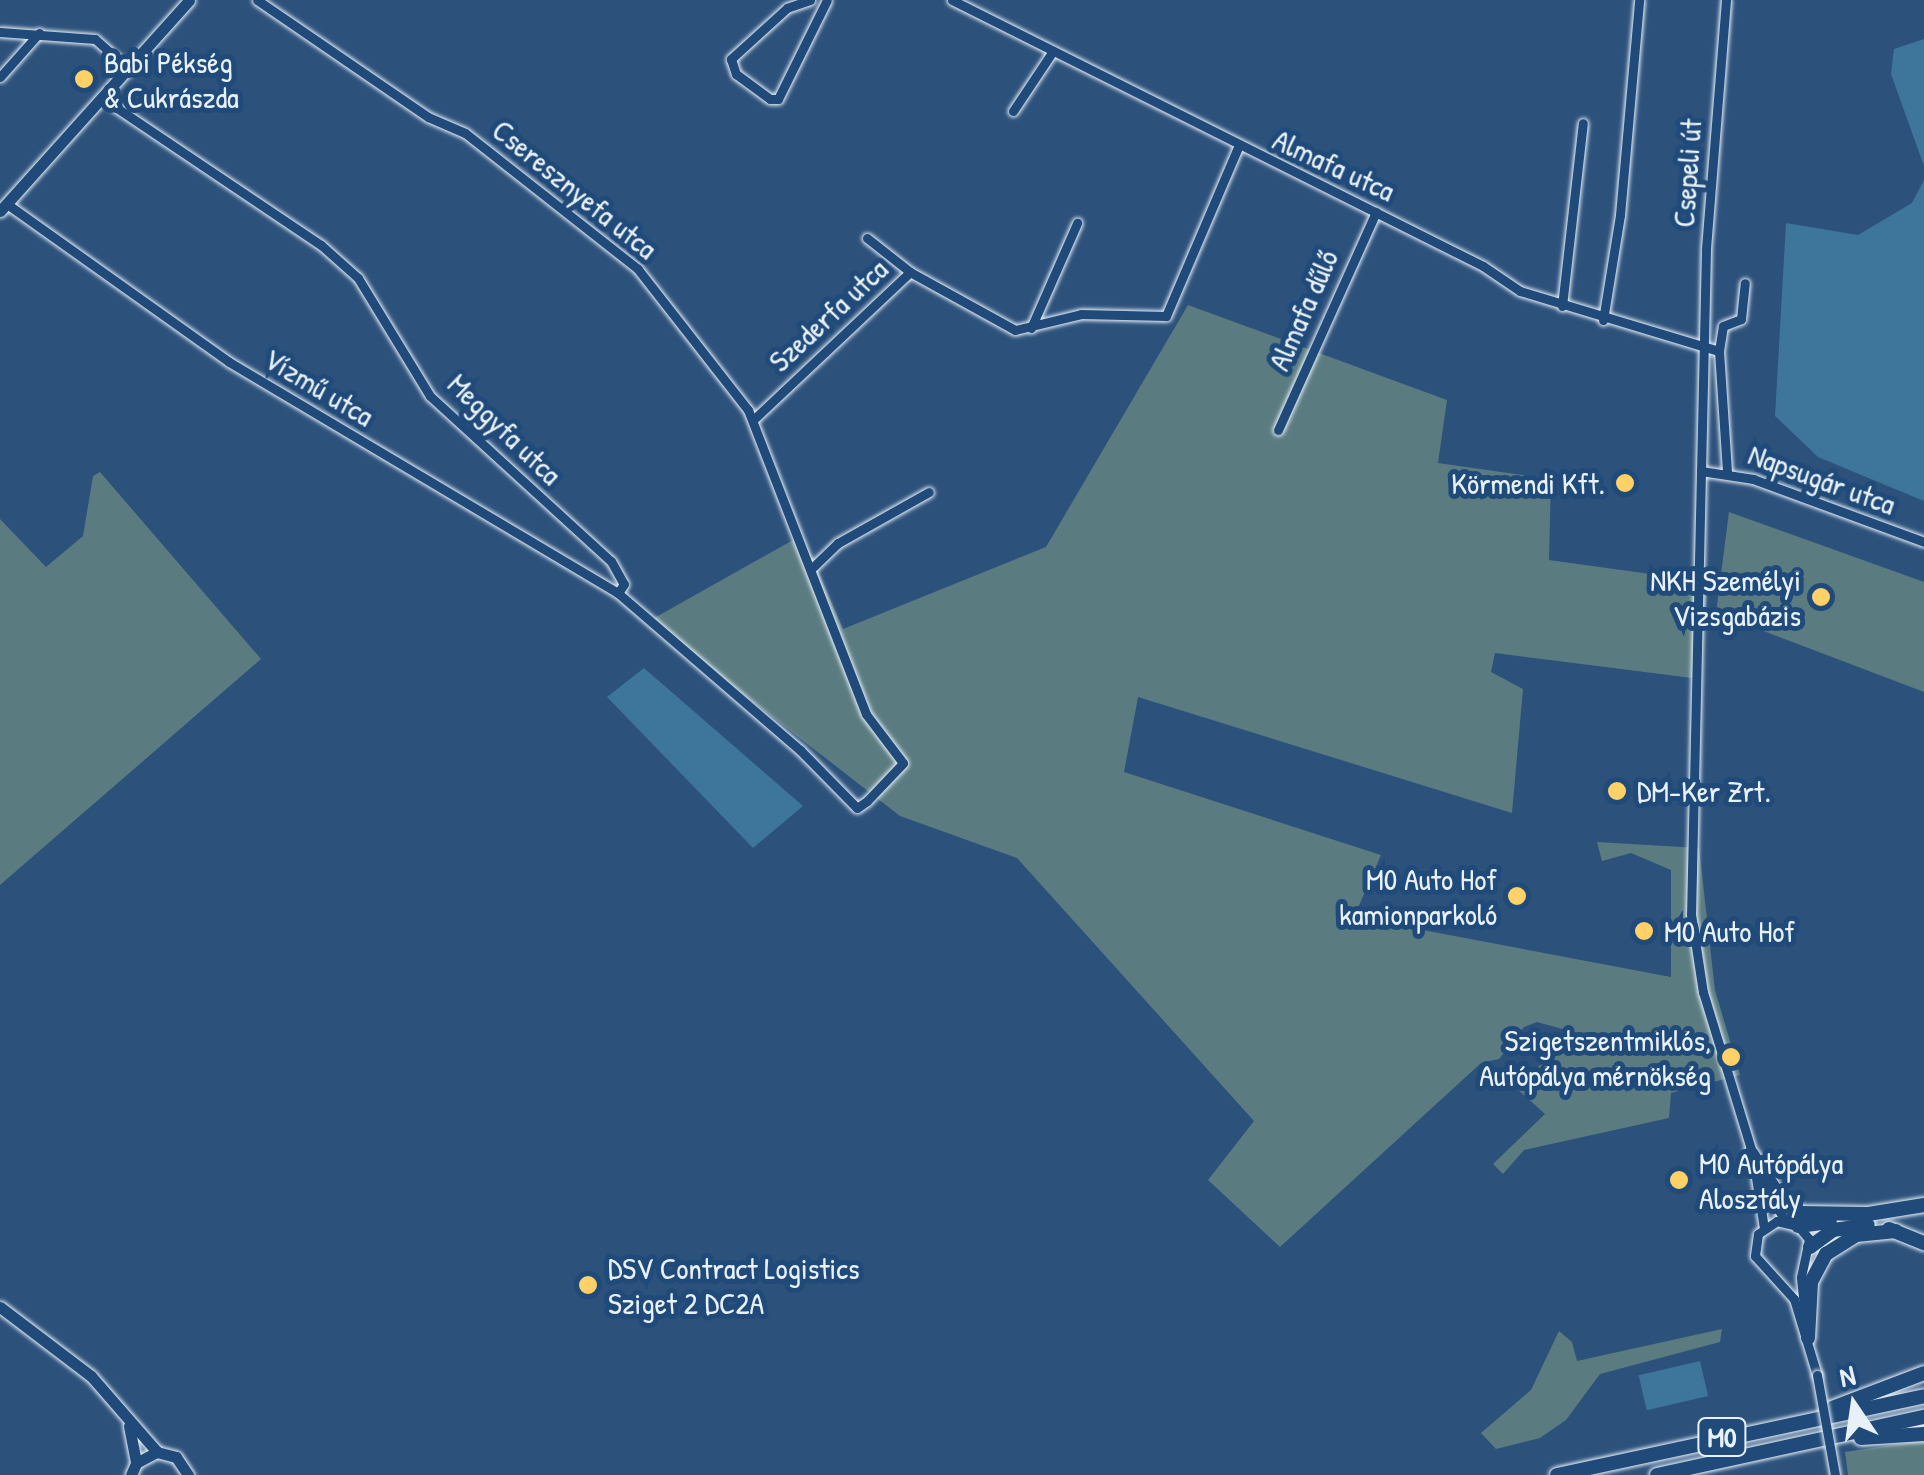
<!DOCTYPE html>
<meta charset="utf-8">
<style>
body{margin:0}
#map{position:relative;width:1924px;height:1475px;overflow:hidden;background:#2c517b;font-family:"Patrick Hand",sans-serif}
div>[style]{position:absolute}
.green>*{inset:0;background:#5a7c81}
.water>*{inset:0;background:#3e769b;transform-origin:0 0}
.roads{filter:drop-shadow(0 0 2px #e8f1f8) drop-shadow(0 0 2px #e8f1f8)}
.minor>*{height:9px;margin:-4.5px;padding:0 4.5px;transform-origin:4.5px;border-radius:4.5px;background:#1f4a7a}
.major>*{height:11px;margin:-5.5px;padding:0 5.5px;transform-origin:5.5px;border-radius:5.5px;background:#1f4a7a}
.highway>*{height:14px;margin:-7px;padding:0 7px;transform-origin:7px;border-radius:7px;background:#1f4a7a}
.bridges{filter:drop-shadow(0 0 2px #e8f1f8) drop-shadow(0 0 2px #e8f1f8)}
.minor-bridge>*{height:9px;margin:-4.5px;padding:0 4.5px;transform-origin:4.5px;border-radius:4.5px;background:#1f4a7a}
.dots>*{width:28px;height:28px;translate:-50% -50%;box-sizing:border-box;border:5px solid #1f4a7a;border-radius:50%}
span{translate:-50% -50%;white-space:nowrap;text-align:center;line-height:1.15;-webkit-text-stroke:10px #1f4a7a;paint-order:stroke}
.shield-label span{padding:2px 8px;background:#1f4a7a;border:2px solid;border-radius:8px;-webkit-text-stroke-width:0}
.shield-label{font-size:28px;color:#e8f1f8;font-weight:700}
.poi-label{font-size:30px;color:#e8f1f8}
.left{translate:0 -50%;text-align:left}
.right{translate:-100% -50%;text-align:right}
.street-label{font-size:30px;color:#e8f1f8}
.north{position:absolute;left:1804px;top:1355px;width:100px;height:100px;-webkit-text-stroke:8px #1f4a7a;paint-order:stroke;rotate:347deg;font-size:28px;font-weight:700;line-height:40px;text-align:center;color:#e8f1f8}
.north::after{content:'';display:block;margin:auto;width:35px;height:45px;background:#e8f1f8;clip-path:polygon(50% 0,100% 100%,50% 72%,0 100%)}
</style>
<div id="map">
<div class="green">
<i style="clip-path:polygon(1188px 305px,1447px 400px,1438px 463px,1551px 479px,1549px 560px,1708px 582px,1700px 679px,1495px 653px,1491px 672px,1523px 689px,1512px 813px,1138px 697px,1124px 772px,1381px 855px,1354px 917px,1671px 977px,1671px 870px,1631px 853px,1602px 861px,1597px 842px,1699px 848px,1715px 990px,1740px 1075px,1671px 1093px,1669px 1118px,1524px 1150px,1503px 1174px,1493px 1164px,1545px 1114px,1515px 1087px,1577px 1033px,1537px 1022px,1524px 1027px,1499px 1059px,1481px 1063px,1280px 1247px,1208px 1180px,1254px 1121px,1017px 858px,900px 816px,649px 621px,802px 535px,843px 629px,1046px 547px)"></i>
<i style="clip-path:polygon(100px 472px,261px 659px,0 885px,0 519px,46px 567px,83px 536px,93px 476px)"></i>
<i style="clip-path:polygon(1729px 512px,1924px 582px,1924px 692px,1716px 613px)"></i>
<i style="clip-path:polygon(1722px 1329px,1720px 1342px,1600px 1374px,1566px 1420px,1540px 1438px,1496px 1449px,1481px 1433px,1531px 1390px,1559px 1331px,1572px 1342px,1577px 1361px)"></i>
<i style="clip-path:polygon(1924px 1440px,1924px 1475px,1848px 1475px,1845px 1452px)"></i>
</div>
<div class="water">
<i style="clip-path:polygon(1924px 39px,1924px 166px,1891px 74px,1894px 49px)"></i>
<i style="clip-path:polygon(1924px 180px,1924px 501px,1818px 457px,1775px 416px,1786px 223px,1858px 235px,1912px 203px)"></i>
<i style="clip-path:polygon(644px 668px,803px 806px,753px 848px,607px 697px)"></i>
<i style="left:1700px;top:1361px;width:36px;height:63px;rotate:77deg"></i>
</div>
<div class="roads">
<div class="minor">
<i style="left:810px;top:0;width:24px;rotate:161deg"></i>
<i style="left:787px;top:8px;width:76px;rotate:137.7deg"></i>
<i style="left:731px;top:59px;width:16px;rotate:72deg"></i>
<i style="left:736px;top:74px;width:42px;rotate:36.3deg"></i>
<i style="left:770px;top:99px;width:8px"></i>
<i style="left:778px;top:99px;width:110px;rotate:-63.7deg"></i>
<i style="left:952px;top:0;width:594px;rotate:26.61deg"></i>
<i style="left:1483px;top:266px;width:45px;rotate:34deg"></i>
<i style="left:1520px;top:291px;width:208px;rotate:16.8deg"></i>
<i style="left:1719px;top:351px;width:120px;rotate:86.2deg"></i>
<i style="left:1726px;top:0;width:251px;rotate:94.6deg"></i>
<i style="left:1706px;top:250px;width:664px;rotate:91.29deg"></i>
<i style="left:1691px;top:914px;width:79px;rotate:81.3deg"></i>
<i style="left:1703px;top:992px;width:171px;rotate:73deg"></i>
<i style="left:0;top:32px;width:95px;rotate:4.2deg"></i>
<i style="left:95px;top:39px;width:47px;rotate:41.5deg"></i>
<i style="left:0;top:77px;width:59px;rotate:-48.4deg"></i>
<i style="left:105px;top:100px;width:260px;rotate:33.9deg"></i>
<i style="left:321px;top:245px;width:50px;rotate:41.7deg"></i>
<i style="left:358px;top:278px;width:138px;rotate:58.6deg"></i>
<i style="left:430px;top:396px;width:245px;rotate:42.4deg"></i>
<i style="left:611px;top:561px;width:26px;rotate:61deg"></i>
<i style="left:624px;top:584px;width:11px;rotate:124deg"></i>
<i style="left:1013px;top:111px;width:72px;rotate:-56.3deg"></i>
<i style="left:7px;top:204px;width:272px;rotate:35.4deg"></i>
<i style="left:229px;top:362px;width:452px;rotate:30.7deg"></i>
<i style="left:618px;top:593px;width:240px;rotate:40.8deg"></i>
<i style="left:800px;top:750px;width:81px;rotate:45.5deg"></i>
<i style="left:857px;top:808px;width:12px;rotate:-35deg"></i>
<i style="left:867px;top:801px;width:52px;rotate:-46.5deg"></i>
<i style="left:903px;top:763px;width:61px;rotate:-127.1deg"></i>
<i style="left:866px;top:714px;width:326px;rotate:-111.2deg"></i>
<i style="left:748px;top:410px;width:179px;rotate:-128deg"></i>
<i style="left:638px;top:269px;width:220px;rotate:-141.8deg"></i>
<i style="left:465px;top:133px;width:40px;rotate:-156.6deg"></i>
<i style="left:428px;top:117px;width:207px;rotate:-145.6deg"></i>
<i style="left:867px;top:238px;width:55px;rotate:38.3deg"></i>
<i style="left:1562px;top:306px;width:184px;rotate:-83.5deg"></i>
<i style="left:1603px;top:320px;width:106px;rotate:-80.8deg"></i>
<i style="left:1620px;top:215px;width:216px;rotate:-84.9deg"></i>
<i style="left:1031px;top:328px;width:115px;rotate:-66.3deg"></i>
<i style="left:1719px;top:351px;width:25px;rotate:-81deg"></i>
<i style="left:1723px;top:326px;width:19px;rotate:-21deg"></i>
<i style="left:1741px;top:319px;width:36px;rotate:-84deg"></i>
<i style="left:753px;top:420px;width:216px;rotate:-43.3deg"></i>
<i style="left:910px;top:272px;width:120px;rotate:28.9deg"></i>
<i style="left:1015px;top:330px;width:68px;rotate:-13.6deg"></i>
<i style="left:1081px;top:314px;width:85px;rotate:1.3deg"></i>
<i style="left:1166px;top:316px;width:184px;rotate:-66.9deg"></i>
<i style="left:1278px;top:430px;width:239px;rotate:-65.8deg"></i>
<i style="left:1701px;top:471px;width:53px;rotate:8.7deg"></i>
<i style="left:1753px;top:479px;width:182px;rotate:20.2deg"></i>
<i style="left:812px;top:568px;width:36px;rotate:-44deg"></i>
<i style="left:838px;top:543px;width:104px;rotate:-29.3deg"></i>
<i style="left:1754px;top:1165px;width:64px;rotate:81deg"></i>
<i style="left:1762px;top:1180px;width:47px;rotate:60.7deg"></i>
<i style="left:1805px;top:1316px;width:39px;rotate:-96deg"></i>
<i style="left:1801px;top:1277px;width:39px;rotate:-78deg"></i>
<i style="left:1809px;top:1239px;width:17px;rotate:-130deg"></i>
<i style="left:1798px;top:1226px;width:22px;rotate:-167deg"></i>
<i style="left:1777px;top:1221px;width:23px;rotate:146deg"></i>
<i style="left:1758px;top:1234px;width:22px;rotate:98deg"></i>
<i style="left:1755px;top:1256px;width:58px;rotate:47.8deg"></i>
<i style="left:1794px;top:1299px;width:79px;rotate:73.2deg"></i>
</div>
<div class="major">
<i style="left:0;top:211px;width:283px;rotate:-48.1deg"></i>
<i style="left:0;top:1307px;width:114px;rotate:37.2deg"></i>
<i style="left:91px;top:1376px;width:101px;rotate:49deg"></i>
<i style="left:129px;top:1426px;width:38px;rotate:79deg"></i>
<i style="left:131px;top:1475px;width:13px;rotate:-67deg"></i>
<i style="left:136px;top:1463px;width:24px;rotate:-28deg"></i>
<i style="left:157px;top:1452px;width:20px;rotate:15deg"></i>
<i style="left:176px;top:1457px;width:22px;rotate:56deg"></i>
</div>
<div class="highway">
<i style="left:1751px;top:1153px;width:55px;rotate:56.9deg"></i>
<i style="left:1781px;top:1199px;width:24px;rotate:35deg"></i>
<i style="left:1801px;top:1213px;width:64px;rotate:0.9deg"></i>
<i style="left:1856px;top:1216px;width:69px;rotate:-9.2deg"></i>
<i style="left:1798px;top:1226px;width:32px;rotate:-7deg"></i>
<i style="left:1889px;top:1229px;width:38px;rotate:22deg"></i>
<i style="left:1810px;top:1247px;width:29px;rotate:-36deg"></i>
<i style="left:1833px;top:1230px;width:35px;rotate:-8deg"></i>
<i style="left:1808px;top:1338px;width:56px;rotate:-86.9deg"></i>
<i style="left:1811px;top:1282px;width:32px;rotate:-62deg"></i>
<i style="left:1826px;top:1254px;width:36px;rotate:-32deg"></i>
<i style="left:1856px;top:1235px;width:40px;rotate:-5.7deg"></i>
<i style="left:1832px;top:1408px;width:98px;rotate:-20.8deg"></i>
<i style="left:1861px;top:1438px;width:63px;rotate:-3.6deg"></i>
<i style="left:1557px;top:1475px;width:375px;rotate:-12.1deg"></i>
<i style="left:1657px;top:1475px;width:273px;rotate:-12.3deg"></i>
</div>
</div>
<div class="bridges">
<div class="minor-bridge">
<i style="left:1817px;top:1375px;width:102px;rotate:79.8deg"></i>
</div>
</div>
<div class="dots">
<i style="left:84px;top:79px;background:#ffd166"></i>
<i style="left:1625px;top:483px;background:#ffd166"></i>
<i style="left:1821px;top:597px;background:#ffd166"></i>
<i style="left:1617px;top:791px;background:#ffd166"></i>
<i style="left:1517px;top:896px;background:#ffd166"></i>
<i style="left:1644px;top:931px;background:#ffd166"></i>
<i style="left:1731px;top:1057px;background:#ffd166"></i>
<i style="left:1679px;top:1180px;background:#ffd166"></i>
<i style="left:588px;top:1285px;background:#ffd166"></i>
</div>
<div class="shield-label">
<span style="left:1722px;top:1437px">M0</span>
</div>
<div class="poi-label">
<span class="left" style="left:104px;top:79px">Babi Pékség<br>&amp; Cukrászda</span>
<span class="right" style="left:1605px;top:483px">Körmendi Kft.</span>
<span class="right" style="left:1801px;top:597px">NKH Személyi<br>Vizsgabázis</span>
<span class="left" style="left:1637px;top:791px">DM-Ker Zrt.</span>
<span class="right" style="left:1497px;top:896px">M0 Auto Hof<br>kamionparkoló</span>
<span class="left" style="left:1664px;top:931px">M0 Auto Hof</span>
<span class="right" style="left:1711px;top:1057px">Szigetszentmiklós,<br>Autópálya mérnökség</span>
<span class="left" style="left:1699px;top:1180px">M0 Autópálya<br>Alosztály</span>
<span class="left" style="left:608px;top:1285px">DSV Contract Logistics<br>Sziget 2 DC2A</span>
</div>
<div class="street-label">
<span style="left:1334px;top:165px;rotate:25deg">Almafa utca</span>
<span style="left:1687px;top:173px;rotate:-86deg">Csepeli út</span>
<span style="left:575px;top:189px;rotate:39deg">Cseresznyefa utca</span>
<span style="left:1303px;top:310px;rotate:-66deg">Almafa dűlő</span>
<span style="left:828px;top:315px;rotate:-43deg">Szederfa utca</span>
<span style="left:319px;top:387px;rotate:31deg">Vízmű utca</span>
<span style="left:505px;top:429px;rotate:44deg">Meggyfa utca</span>
<span style="left:1822px;top:479px;rotate:20deg">Napsugár utca</span>
</div>
<div class="north">N</div>
</div>
